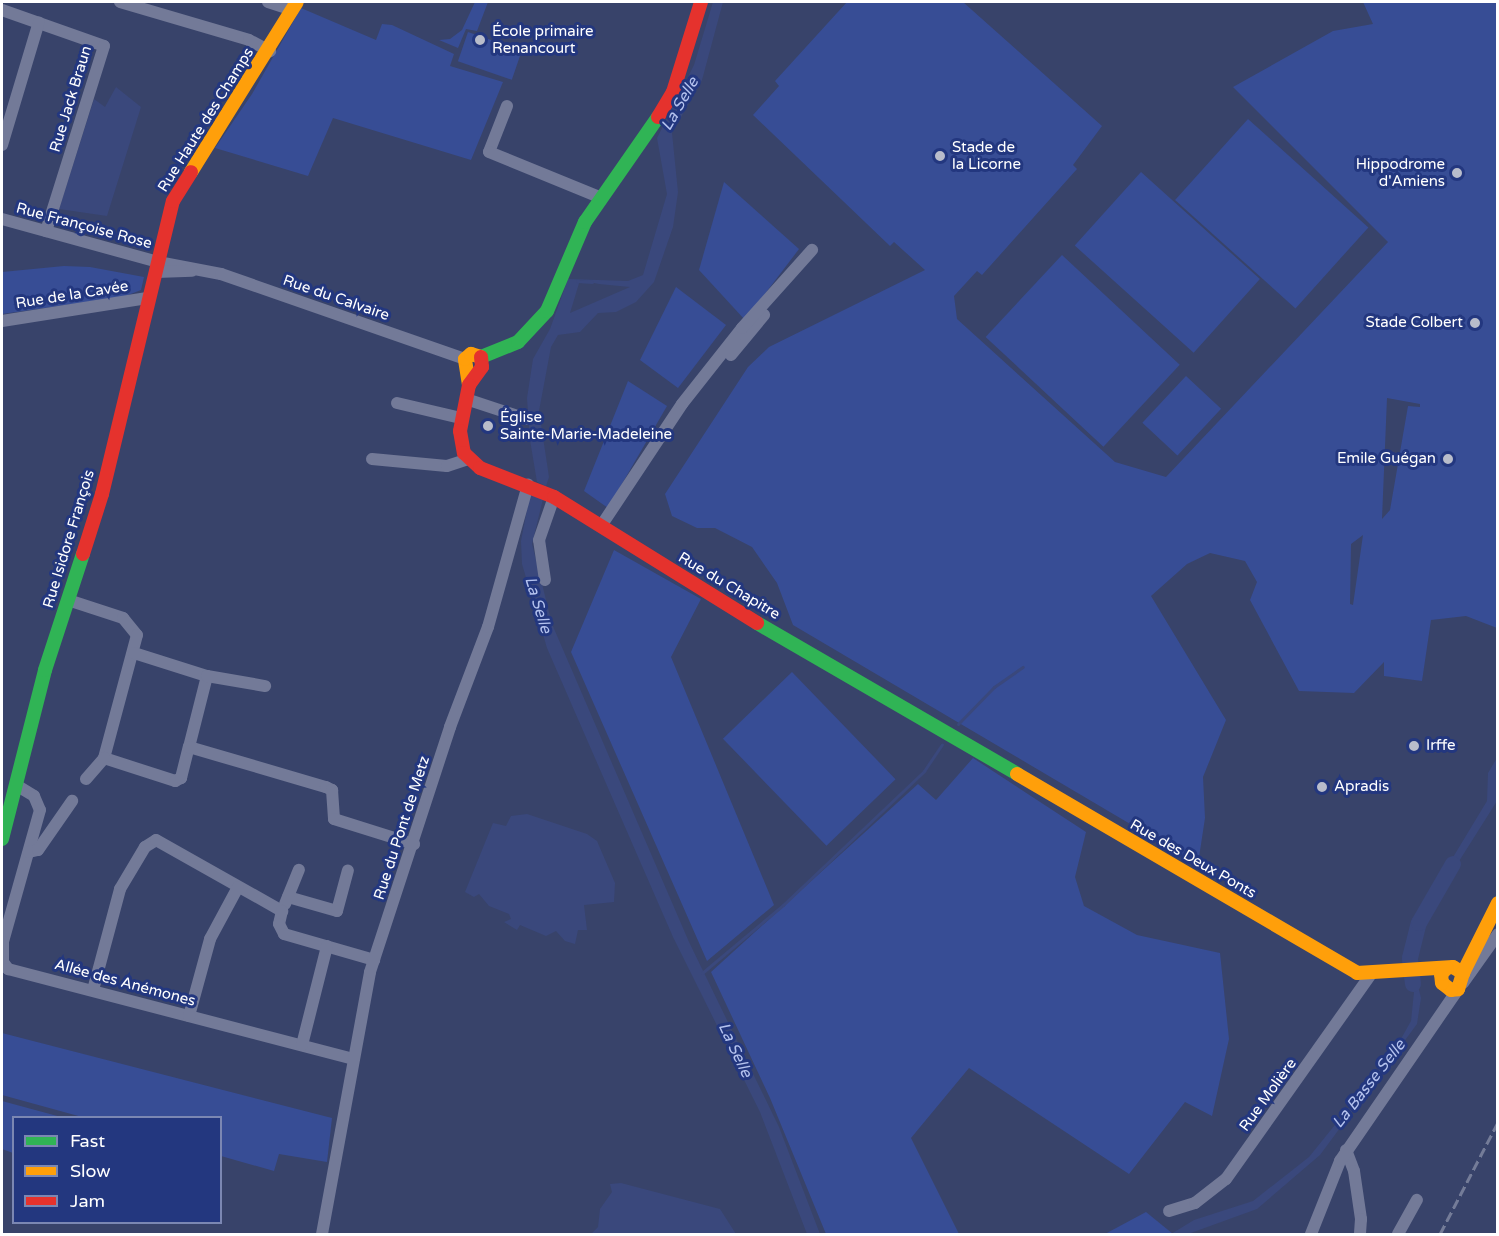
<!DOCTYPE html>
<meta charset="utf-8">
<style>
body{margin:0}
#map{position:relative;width:1499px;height:1236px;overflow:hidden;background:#38436a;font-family:"Varela Round",sans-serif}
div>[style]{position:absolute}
.green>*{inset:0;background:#374d95;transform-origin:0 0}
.water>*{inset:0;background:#3a487c}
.stream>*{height:3px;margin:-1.5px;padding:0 1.5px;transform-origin:1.5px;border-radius:1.5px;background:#3a487c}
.river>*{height:16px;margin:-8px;padding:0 8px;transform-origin:8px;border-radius:8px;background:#3a487c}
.street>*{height:12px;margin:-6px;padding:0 6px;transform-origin:6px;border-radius:6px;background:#737a98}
.fast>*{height:14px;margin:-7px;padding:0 7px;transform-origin:7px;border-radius:7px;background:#30b455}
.slow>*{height:14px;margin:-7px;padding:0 7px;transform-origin:7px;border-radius:7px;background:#ff9f0a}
.jam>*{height:14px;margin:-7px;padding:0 7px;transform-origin:7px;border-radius:7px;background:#e5322d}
.rail>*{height:3px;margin-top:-1.5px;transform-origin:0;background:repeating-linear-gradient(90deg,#747c98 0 10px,transparent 0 14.5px)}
.dots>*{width:16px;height:16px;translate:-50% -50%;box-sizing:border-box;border:3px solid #23377f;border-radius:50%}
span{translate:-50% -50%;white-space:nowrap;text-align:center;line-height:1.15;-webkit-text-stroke:6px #23377f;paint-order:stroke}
.poi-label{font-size:15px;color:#fff}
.left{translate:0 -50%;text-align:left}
.right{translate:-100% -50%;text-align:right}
.street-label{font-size:15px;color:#fff}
.water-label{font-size:16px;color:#b4c2ee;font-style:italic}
.frame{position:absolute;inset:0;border:3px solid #fff;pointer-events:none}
.legend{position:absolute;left:12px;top:1116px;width:210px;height:108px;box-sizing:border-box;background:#23377f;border:2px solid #7b87b2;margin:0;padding:8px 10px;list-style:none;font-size:18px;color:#fff}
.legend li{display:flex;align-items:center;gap:12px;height:30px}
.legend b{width:30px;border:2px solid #7b87b2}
</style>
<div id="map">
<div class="green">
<i style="clip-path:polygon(475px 2px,488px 2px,477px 31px,466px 29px,458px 48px,439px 40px,450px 39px,462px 30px)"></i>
<i style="clip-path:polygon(evenodd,847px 2px,963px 2px,1102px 126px,1073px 165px,1077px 169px,982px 275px,977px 271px,954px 296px,957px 319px,1115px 462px,1166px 477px,1388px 242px,1233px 87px,1333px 31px,1373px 24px,1363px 2px,1497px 2px,1497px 628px,1466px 616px,1431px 620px,1422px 681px,1384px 676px,1384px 662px,1354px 693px,1299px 691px,1250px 600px,1257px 582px,1245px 561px,1210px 553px,1187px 564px,1151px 596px,1226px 720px,1203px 777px,1205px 818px,1198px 864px,793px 625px,777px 583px,752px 547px,715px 528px,697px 528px,672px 516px,665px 494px,748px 367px,769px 347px,925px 270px,894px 242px,890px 246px,753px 115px,779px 86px,775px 81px,847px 2px,1387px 398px,1420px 404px,1420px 407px,1408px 406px,1390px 510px,1382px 519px,1387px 398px,847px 2px,1363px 535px,1353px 605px,1350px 604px,1351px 544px,1363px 535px)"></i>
<i style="clip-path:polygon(301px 8px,376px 40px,382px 24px,392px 25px,454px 54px,450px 66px,503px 82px,471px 160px,333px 118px,308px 176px,215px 148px,252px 94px)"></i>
<i style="left:468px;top:32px;width:57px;height:31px;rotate:19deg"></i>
<i style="left:1248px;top:119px;width:162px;height:109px;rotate:42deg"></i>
<i style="left:1141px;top:172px;width:160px;height:99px;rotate:42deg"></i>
<i style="clip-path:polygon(724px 182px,799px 249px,745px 320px,699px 270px)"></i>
<i style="left:1062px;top:255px;width:161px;height:112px;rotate:43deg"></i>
<i style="clip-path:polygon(64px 266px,90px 267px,144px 277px,141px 290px,123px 297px,2px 314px,2px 272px)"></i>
<i style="clip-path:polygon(676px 287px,726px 325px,678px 388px,640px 360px)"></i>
<i style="left:1186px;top:376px;width:48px;height:64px;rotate:43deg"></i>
<i style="clip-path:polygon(628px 381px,667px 406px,608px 508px,584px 491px)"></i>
<i style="clip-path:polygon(614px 550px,701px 599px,671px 657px,774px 905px,707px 961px,571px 652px)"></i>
<i style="left:792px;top:672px;width:149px;height:96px;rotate:46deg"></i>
<i style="clip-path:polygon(973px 758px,1086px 832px,1075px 877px,1084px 906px,1137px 935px,1220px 953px,1229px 1039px,1212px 1116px,1185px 1102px,1129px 1174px,969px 1068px,911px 1138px,959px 1234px,826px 1234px,770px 1098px,711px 972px,918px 784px,936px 800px)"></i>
<i style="clip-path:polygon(2px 1033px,332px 1118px,327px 1162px,279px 1154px,274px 1171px,221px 1156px,220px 1118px,82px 1117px,2px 1095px)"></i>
<i style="clip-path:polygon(2px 1101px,61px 1117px,14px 1118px,13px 1153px,2px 1149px)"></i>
<i style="clip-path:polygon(1146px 1212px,1173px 1234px,1105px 1234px)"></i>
</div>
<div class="water">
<i style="clip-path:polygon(evenodd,713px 2px,723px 2px,702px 80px,672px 133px,678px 192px,673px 227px,654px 282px,636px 302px,616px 312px,598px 313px,580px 332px,558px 335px,551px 347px,539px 411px,549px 477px,546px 486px,537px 482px,530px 440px,527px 398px,533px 359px,550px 329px,568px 279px,628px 281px,643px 275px,667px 194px,657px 138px,694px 65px,713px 2px,580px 280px,599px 284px,630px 287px,570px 313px,580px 280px)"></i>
<i style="clip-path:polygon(116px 87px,141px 107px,107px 216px,59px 209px,94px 99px,105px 107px)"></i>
<i style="clip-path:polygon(530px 494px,543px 499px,532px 544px,552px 624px,689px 942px,779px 1127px,820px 1234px,807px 1234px,760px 1112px,673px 937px,547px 648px,522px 564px,521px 541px)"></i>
<i style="clip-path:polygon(1497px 758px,1497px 801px,1444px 885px,1438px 882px,1487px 801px,1488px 773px)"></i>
<i style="clip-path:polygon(527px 814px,587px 834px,597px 841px,615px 883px,614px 902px,584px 905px,587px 930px,578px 930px,575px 944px,565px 941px,556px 931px,546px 936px,520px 925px,517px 930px,504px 922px,511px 919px,509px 914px,489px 906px,479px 894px,474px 897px,465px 892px,493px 823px,506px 826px,511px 816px)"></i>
<i style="clip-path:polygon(1407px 973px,1415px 973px,1421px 998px,1417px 1024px,1320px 1155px,1257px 1209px,1188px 1234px,1171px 1234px,1194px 1220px,1253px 1201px,1309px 1157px,1393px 1053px,1411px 1021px,1414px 992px)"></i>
<i style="clip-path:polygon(621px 1183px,720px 1209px,736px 1234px,591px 1234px,598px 1227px,600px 1209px,612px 1192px,610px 1184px)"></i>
</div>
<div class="stream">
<i style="left:577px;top:281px;width:15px;rotate:4deg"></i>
<i style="left:958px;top:724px;width:52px;rotate:-45.8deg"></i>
<i style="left:994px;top:687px;width:35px;rotate:-35deg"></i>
<i style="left:702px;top:973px;width:106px;rotate:-40deg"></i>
<i style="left:783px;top:905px;width:195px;rotate:-43.5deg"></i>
<i style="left:924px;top:771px;width:32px;rotate:-56deg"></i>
</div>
<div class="river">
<i style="left:1413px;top:984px;width:26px;rotate:-97deg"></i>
<i style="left:1410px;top:958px;width:36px;rotate:-76deg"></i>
<i style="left:1419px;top:923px;width:68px;rotate:-60deg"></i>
</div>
<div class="street">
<i style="left:120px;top:2px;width:134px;rotate:16.4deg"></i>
<i style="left:249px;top:40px;width:24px;rotate:28deg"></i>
<i style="left:268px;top:2px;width:26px;rotate:18deg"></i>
<i style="left:2px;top:10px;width:108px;rotate:19.4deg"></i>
<i style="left:104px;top:46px;width:194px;rotate:107.4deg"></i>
<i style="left:507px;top:106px;width:49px;rotate:111.4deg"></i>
<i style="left:489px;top:152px;width:122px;rotate:22.2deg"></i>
<i style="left:2px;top:145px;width:128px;rotate:-73.3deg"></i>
<i style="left:2px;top:219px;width:162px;rotate:15.4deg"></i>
<i style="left:158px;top:262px;width:64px;rotate:10.8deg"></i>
<i style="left:221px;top:274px;width:258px;rotate:19.2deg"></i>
<i style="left:156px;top:272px;width:36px;rotate:-2deg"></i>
<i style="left:2px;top:321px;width:147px;rotate:-9deg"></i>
<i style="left:731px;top:355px;width:52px;rotate:-50.5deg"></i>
<i style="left:466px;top:399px;width:64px;rotate:18.2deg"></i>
<i style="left:397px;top:403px;width:66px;rotate:13.2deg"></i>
<i style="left:372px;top:459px;width:75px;rotate:5.3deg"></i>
<i style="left:447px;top:466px;width:23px;rotate:-18deg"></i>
<i style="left:601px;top:526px;width:146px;rotate:-56.4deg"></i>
<i style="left:682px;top:404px;width:97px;rotate:-51.7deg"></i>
<i style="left:742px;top:328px;width:105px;rotate:-48.1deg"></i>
<i style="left:545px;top:580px;width:40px;rotate:-98.5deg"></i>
<i style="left:539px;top:540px;width:46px;rotate:-70.8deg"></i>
<i style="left:68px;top:600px;width:58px;rotate:18.1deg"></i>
<i style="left:123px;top:618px;width:22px;rotate:51deg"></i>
<i style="left:137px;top:635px;width:127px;rotate:105deg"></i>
<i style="left:104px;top:758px;width:75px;rotate:17.9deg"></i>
<i style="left:175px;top:781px;width:7px;rotate:-27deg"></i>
<i style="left:181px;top:778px;width:32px;rotate:-76deg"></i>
<i style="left:134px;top:653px;width:77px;rotate:17.5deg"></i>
<i style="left:207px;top:676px;width:73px;rotate:104.2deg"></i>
<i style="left:189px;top:747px;width:143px;rotate:16.3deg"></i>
<i style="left:326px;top:787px;width:7px;rotate:27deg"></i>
<i style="left:332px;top:790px;width:29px;rotate:86deg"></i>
<i style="left:334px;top:819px;width:84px;rotate:17.4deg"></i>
<i style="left:207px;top:676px;width:59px;rotate:9.8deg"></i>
<i style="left:86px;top:779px;width:28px;rotate:-49deg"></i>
<i style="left:16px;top:785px;width:21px;rotate:31deg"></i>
<i style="left:34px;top:796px;width:15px;rotate:67deg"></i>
<i style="left:40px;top:810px;width:137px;rotate:105.7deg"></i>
<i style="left:3px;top:942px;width:20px;rotate:90deg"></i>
<i style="left:3px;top:962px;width:9px;rotate:54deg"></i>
<i style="left:8px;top:969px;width:357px;rotate:14.6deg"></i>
<i style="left:29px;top:852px;width:9px;rotate:-13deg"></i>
<i style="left:38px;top:850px;width:60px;rotate:-55.2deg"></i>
<i style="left:288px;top:897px;width:51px;rotate:15.9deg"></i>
<i style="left:337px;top:911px;width:42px;rotate:-75deg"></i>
<i style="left:285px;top:904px;width:37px;rotate:-68deg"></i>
<i style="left:1463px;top:983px;width:60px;rotate:-54.5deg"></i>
<i style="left:93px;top:990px;width:105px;rotate:-75deg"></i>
<i style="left:120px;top:889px;width:49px;rotate:-59.2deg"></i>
<i style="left:145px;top:847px;width:13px;rotate:-32deg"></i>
<i style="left:156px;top:840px;width:145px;rotate:29.4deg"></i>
<i style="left:282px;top:911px;width:13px;rotate:103deg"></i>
<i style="left:279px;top:924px;width:11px;rotate:63deg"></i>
<i style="left:284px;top:934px;width:94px;rotate:16.1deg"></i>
<i style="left:189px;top:1016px;width:80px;rotate:-74.7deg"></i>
<i style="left:210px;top:939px;width:59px;rotate:-61.7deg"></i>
<i style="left:302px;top:1045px;width:102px;rotate:-75.8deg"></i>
<i style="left:1346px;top:1150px;width:22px;rotate:69deg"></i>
<i style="left:1354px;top:1171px;width:49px;rotate:81.7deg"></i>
<i style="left:1361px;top:1219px;width:15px;rotate:94deg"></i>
<i style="left:1169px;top:1211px;width:27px;rotate:-17deg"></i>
<i style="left:1195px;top:1203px;width:39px;rotate:-38deg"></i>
<i style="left:1226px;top:1179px;width:251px;rotate:-54.7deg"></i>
<i style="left:322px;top:1234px;width:266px;rotate:-79.6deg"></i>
<i style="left:370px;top:972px;width:258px;rotate:-71.9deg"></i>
<i style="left:450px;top:727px;width:107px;rotate:-69.2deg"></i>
<i style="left:488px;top:627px;width:148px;rotate:-74.3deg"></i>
<i style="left:1311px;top:1234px;width:79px;rotate:-68.3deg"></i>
<i style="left:1340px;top:1161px;width:209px;rotate:-55.5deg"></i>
<i style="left:1398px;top:1234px;width:39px;rotate:-61deg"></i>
</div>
<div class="fast">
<i style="left:481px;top:357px;width:40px;rotate:-22deg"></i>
<i style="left:518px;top:342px;width:42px;rotate:-46.9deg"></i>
<i style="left:547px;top:311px;width:97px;rotate:-66.9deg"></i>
<i style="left:585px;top:222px;width:128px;rotate:-55.2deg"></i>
<i style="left:757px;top:623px;width:301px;rotate:30.1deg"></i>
<i style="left:2px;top:839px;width:174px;rotate:-75.7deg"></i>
<i style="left:45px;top:670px;width:122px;rotate:-71.9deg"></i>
</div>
<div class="slow">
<i style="left:191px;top:172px;width:200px;rotate:-58.1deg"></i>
<i style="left:469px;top:385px;width:26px;rotate:-99deg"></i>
<i style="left:465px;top:359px;width:8px;rotate:-40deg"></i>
<i style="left:471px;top:354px;width:10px;rotate:17deg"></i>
<i style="left:1017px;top:774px;width:394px;rotate:30.3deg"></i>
<i style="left:1357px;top:973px;width:96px;rotate:-3.6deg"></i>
<i style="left:1453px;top:967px;width:12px;rotate:31deg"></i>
<i style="left:1463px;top:973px;width:17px;rotate:107deg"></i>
<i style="left:1458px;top:989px;width:7px;rotate:172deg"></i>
<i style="left:1451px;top:990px;width:11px;rotate:-142deg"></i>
<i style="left:1442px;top:983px;width:9px;rotate:-96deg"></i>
<i style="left:1441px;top:974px;width:8px;rotate:-45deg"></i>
<i style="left:1463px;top:973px;width:78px;rotate:-63.4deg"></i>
</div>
<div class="jam">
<i style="left:658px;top:117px;width:29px;rotate:-59deg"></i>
<i style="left:673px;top:92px;width:94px;rotate:-72.7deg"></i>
<i style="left:481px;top:357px;width:10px;rotate:84deg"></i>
<i style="left:482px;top:367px;width:22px;rotate:126deg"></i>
<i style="left:469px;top:385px;width:47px;rotate:101.1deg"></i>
<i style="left:460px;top:431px;width:22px;rotate:80deg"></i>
<i style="left:464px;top:453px;width:22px;rotate:43deg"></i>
<i style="left:480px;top:468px;width:79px;rotate:21.4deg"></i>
<i style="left:554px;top:497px;width:239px;rotate:31.8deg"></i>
<i style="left:83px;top:554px;width:63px;rotate:-72.4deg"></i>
<i style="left:102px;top:494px;width:301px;rotate:-76.4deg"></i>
<i style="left:173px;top:201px;width:34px;rotate:-58deg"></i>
</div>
<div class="rail">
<i style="left:1440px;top:1234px;width:126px;rotate:-62.6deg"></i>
</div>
<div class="dots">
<i style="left:480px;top:40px;background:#b9bdcb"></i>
<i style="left:940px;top:156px;background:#b9bdcb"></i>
<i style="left:1457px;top:173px;background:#b9bdcb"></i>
<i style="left:1475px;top:323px;background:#b9bdcb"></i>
<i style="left:488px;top:426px;background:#b9bdcb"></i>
<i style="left:1448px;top:459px;background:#b9bdcb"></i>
<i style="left:1414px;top:746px;background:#b9bdcb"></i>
<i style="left:1322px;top:787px;background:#b9bdcb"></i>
</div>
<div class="poi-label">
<span class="left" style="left:492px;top:40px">École primaire<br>Renancourt</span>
<span class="left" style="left:952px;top:156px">Stade de<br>la Licorne</span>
<span class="right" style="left:1445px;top:173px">Hippodrome<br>d'Amiens</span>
<span class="right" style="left:1463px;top:323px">Stade Colbert</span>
<span class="left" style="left:500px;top:426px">Église<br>Sainte-Marie-Madeleine</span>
<span class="right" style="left:1436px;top:459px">Emile Guégan</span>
<span class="left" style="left:1426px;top:746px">Irffe</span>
<span class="left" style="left:1334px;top:787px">Apradis</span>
</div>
<div class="street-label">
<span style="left:71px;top:99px;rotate:-73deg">Rue Jack Braun</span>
<span style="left:206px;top:120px;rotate:-58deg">Rue Haute des Champs</span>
<span style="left:84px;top:226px;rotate:15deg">Rue Françoise Rose</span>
<span style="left:72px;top:295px;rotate:-9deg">Rue de la Cavée</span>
<span style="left:336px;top:298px;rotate:19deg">Rue du Calvaire</span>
<span style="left:69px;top:539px;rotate:-73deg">Rue Isidore François</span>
<span style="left:729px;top:586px;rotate:31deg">Rue du Chapitre</span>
<span style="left:402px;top:828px;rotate:-72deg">Rue du Pont de Metz</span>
<span style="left:1193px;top:859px;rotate:30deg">Rue des Deux Ponts</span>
<span style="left:125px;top:983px;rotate:15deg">Allée des Anémones</span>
<span style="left:1268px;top:1095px;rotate:-54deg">Rue Molière</span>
</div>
<div class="water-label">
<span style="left:680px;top:104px;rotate:-60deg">La Selle</span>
<span style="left:538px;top:605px;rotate:73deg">La Selle</span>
<span style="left:735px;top:1050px;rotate:65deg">La Selle</span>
<span style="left:1369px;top:1084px;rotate:-52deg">La Basse Selle</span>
</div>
<div class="frame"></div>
<ul class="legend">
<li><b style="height:8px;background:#30b455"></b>Fast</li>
<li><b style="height:8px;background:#ff9f0a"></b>Slow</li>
<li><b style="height:8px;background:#e5322d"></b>Jam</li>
</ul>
</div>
